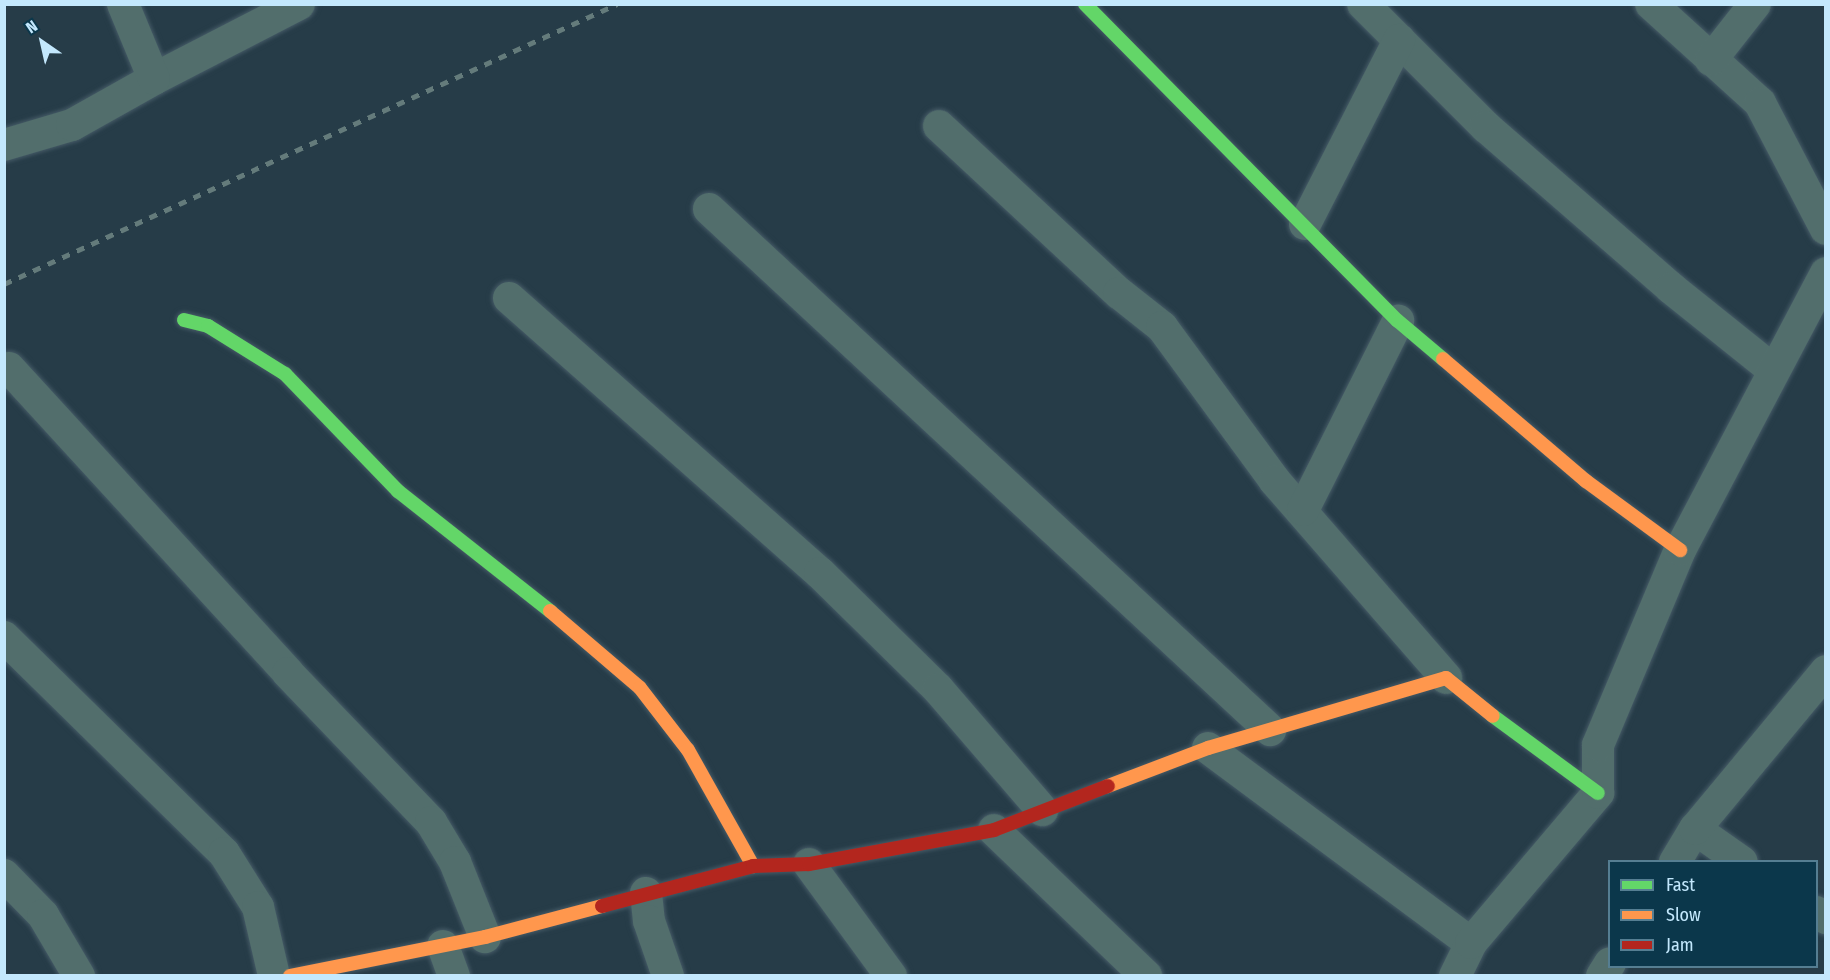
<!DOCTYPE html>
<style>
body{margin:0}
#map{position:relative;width:1830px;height:980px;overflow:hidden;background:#263c48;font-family:"Fira Sans Condensed",sans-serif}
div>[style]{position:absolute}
.roads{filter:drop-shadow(0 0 2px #455a66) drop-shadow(0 0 2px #455a66)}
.street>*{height:32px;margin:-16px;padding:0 16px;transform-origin:16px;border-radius:16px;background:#526e6c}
.fast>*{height:14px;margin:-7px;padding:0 7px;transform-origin:7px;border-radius:7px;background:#63d668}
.slow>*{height:14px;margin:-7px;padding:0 7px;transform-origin:7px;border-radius:7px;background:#ff974d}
.jam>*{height:14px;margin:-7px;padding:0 7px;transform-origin:7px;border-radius:7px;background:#b3261e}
.rail>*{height:4.5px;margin-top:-2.25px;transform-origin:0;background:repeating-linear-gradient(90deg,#647b7b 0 8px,transparent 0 16px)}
span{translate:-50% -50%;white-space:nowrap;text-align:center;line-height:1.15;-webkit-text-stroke:4.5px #0b374b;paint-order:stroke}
.frame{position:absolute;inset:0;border:6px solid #c3e8fd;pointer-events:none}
.legend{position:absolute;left:1608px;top:860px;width:210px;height:108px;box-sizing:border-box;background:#0b374b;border:2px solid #557e92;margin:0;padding:8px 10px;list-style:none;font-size:18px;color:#c3e8fd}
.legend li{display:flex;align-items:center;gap:12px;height:30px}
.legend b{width:30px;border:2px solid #557e92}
.north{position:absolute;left:12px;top:12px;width:60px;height:60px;-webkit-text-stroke:4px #0b374b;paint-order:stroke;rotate:326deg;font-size:16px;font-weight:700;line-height:24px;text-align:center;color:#c3e8fd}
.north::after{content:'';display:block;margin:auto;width:21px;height:27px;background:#c3e8fd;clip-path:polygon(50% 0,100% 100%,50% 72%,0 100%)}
</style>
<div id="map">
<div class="roads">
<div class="street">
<i style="left:1363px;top:4px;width:174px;rotate:45deg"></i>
<i style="left:1486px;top:127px;width:245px;rotate:41deg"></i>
<i style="left:1671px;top:288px;width:129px;rotate:38.7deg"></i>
<i style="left:1651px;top:4px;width:147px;rotate:42.2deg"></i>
<i style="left:1760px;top:103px;width:142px;rotate:62.4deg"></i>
<i style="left:1711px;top:60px;width:71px;rotate:-51.8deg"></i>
<i style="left:154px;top:79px;width:163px;rotate:-27.3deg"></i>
<i style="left:939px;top:126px;width:246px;rotate:42.9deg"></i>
<i style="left:1119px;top:293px;width:55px;rotate:38.3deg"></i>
<i style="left:1162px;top:327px;width:191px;rotate:53.7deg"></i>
<i style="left:1275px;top:481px;width:261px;rotate:49deg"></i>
<i style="left:4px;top:145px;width:71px;rotate:-16.4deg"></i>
<i style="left:72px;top:125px;width:94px;rotate:-29.3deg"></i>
<i style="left:154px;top:79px;width:81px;rotate:-112.5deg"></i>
<i style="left:709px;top:209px;width:766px;rotate:42.88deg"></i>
<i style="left:1305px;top:224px;width:207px;rotate:-62.9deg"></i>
<i style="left:509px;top:298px;width:415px;rotate:41.5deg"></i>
<i style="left:820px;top:573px;width:165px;rotate:44.5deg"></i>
<i style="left:938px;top:689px;width:160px;rotate:49.3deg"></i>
<i style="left:9px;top:368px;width:413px;rotate:47.5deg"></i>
<i style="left:288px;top:673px;width:207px;rotate:46.2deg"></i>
<i style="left:431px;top:822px;width:47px;rotate:59deg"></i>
<i style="left:455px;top:862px;width:81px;rotate:68.2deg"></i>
<i style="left:1303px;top:510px;width:212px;rotate:-63.3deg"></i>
<i style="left:4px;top:637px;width:308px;rotate:44.5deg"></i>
<i style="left:224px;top:853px;width:64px;rotate:57.8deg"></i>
<i style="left:258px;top:907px;width:71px;rotate:76.9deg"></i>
<i style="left:1208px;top:748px;width:327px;rotate:36.6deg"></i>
<i style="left:1695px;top:829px;width:57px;rotate:35.1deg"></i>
<i style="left:994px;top:830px;width:211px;rotate:43.8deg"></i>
<i style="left:1675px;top:862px;width:39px;rotate:-59deg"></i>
<i style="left:1695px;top:829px;width:205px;rotate:-50.3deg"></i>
<i style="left:809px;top:864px;width:139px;rotate:53.8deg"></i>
<i style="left:4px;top:875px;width:56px;rotate:45.7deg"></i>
<i style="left:43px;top:915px;width:71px;rotate:59.5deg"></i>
<i style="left:646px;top:893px;width:28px;rotate:84deg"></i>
<i style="left:649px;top:921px;width:58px;rotate:70.9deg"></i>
<i style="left:1816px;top:912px;width:12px;rotate:31deg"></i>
<i style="left:443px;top:946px;width:32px;rotate:70deg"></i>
<i style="left:1455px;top:976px;width:37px;rotate:-64deg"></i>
<i style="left:1471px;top:943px;width:197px;rotate:-49.7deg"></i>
<i style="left:1598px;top:793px;width:48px;rotate:-90deg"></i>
<i style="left:1598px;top:745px;width:212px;rotate:-67.2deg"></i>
<i style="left:1680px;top:550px;width:313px;rotate:-62.2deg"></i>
<i style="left:1602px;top:976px;width:15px;rotate:-58deg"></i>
</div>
<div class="fast">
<i style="left:1085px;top:4px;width:445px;rotate:45.4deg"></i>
<i style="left:1398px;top:321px;width:59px;rotate:40.2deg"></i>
<i style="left:184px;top:320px;width:25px;rotate:14deg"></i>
<i style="left:208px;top:326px;width:91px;rotate:31.9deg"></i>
<i style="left:285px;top:374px;width:163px;rotate:46deg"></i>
<i style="left:398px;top:491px;width:194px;rotate:38.3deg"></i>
<i style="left:1493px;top:716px;width:130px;rotate:36.3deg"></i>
</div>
<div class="slow">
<i style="left:1443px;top:359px;width:188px;rotate:40.5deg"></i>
<i style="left:1586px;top:481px;width:117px;rotate:36.3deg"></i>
<i style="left:550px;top:611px;width:118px;rotate:40.5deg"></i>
<i style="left:640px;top:688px;width:78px;rotate:52.3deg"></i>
<i style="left:688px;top:750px;width:133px;rotate:60.7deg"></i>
<i style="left:1108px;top:786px;width:107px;rotate:-20.8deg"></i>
<i style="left:1208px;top:748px;width:248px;rotate:-16.4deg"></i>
<i style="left:1446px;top:678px;width:60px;rotate:39deg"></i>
<i style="left:290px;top:976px;width:199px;rotate:-11.3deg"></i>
<i style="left:485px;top:937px;width:121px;rotate:-14.8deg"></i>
</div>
<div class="jam">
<i style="left:602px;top:906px;width:156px;rotate:-14.8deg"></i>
<i style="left:753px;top:866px;width:56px;rotate:-2deg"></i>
<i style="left:809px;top:864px;width:188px;rotate:-10.4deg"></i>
<i style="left:994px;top:830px;width:122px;rotate:-21.1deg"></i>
</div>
</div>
<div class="rail">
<i style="left:4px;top:284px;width:674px;rotate:-24.55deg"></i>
</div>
<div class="frame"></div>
<ul class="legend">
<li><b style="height:8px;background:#63d668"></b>Fast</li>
<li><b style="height:8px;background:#ff974d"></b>Slow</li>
<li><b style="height:8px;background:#b3261e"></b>Jam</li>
</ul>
<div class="north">N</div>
</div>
